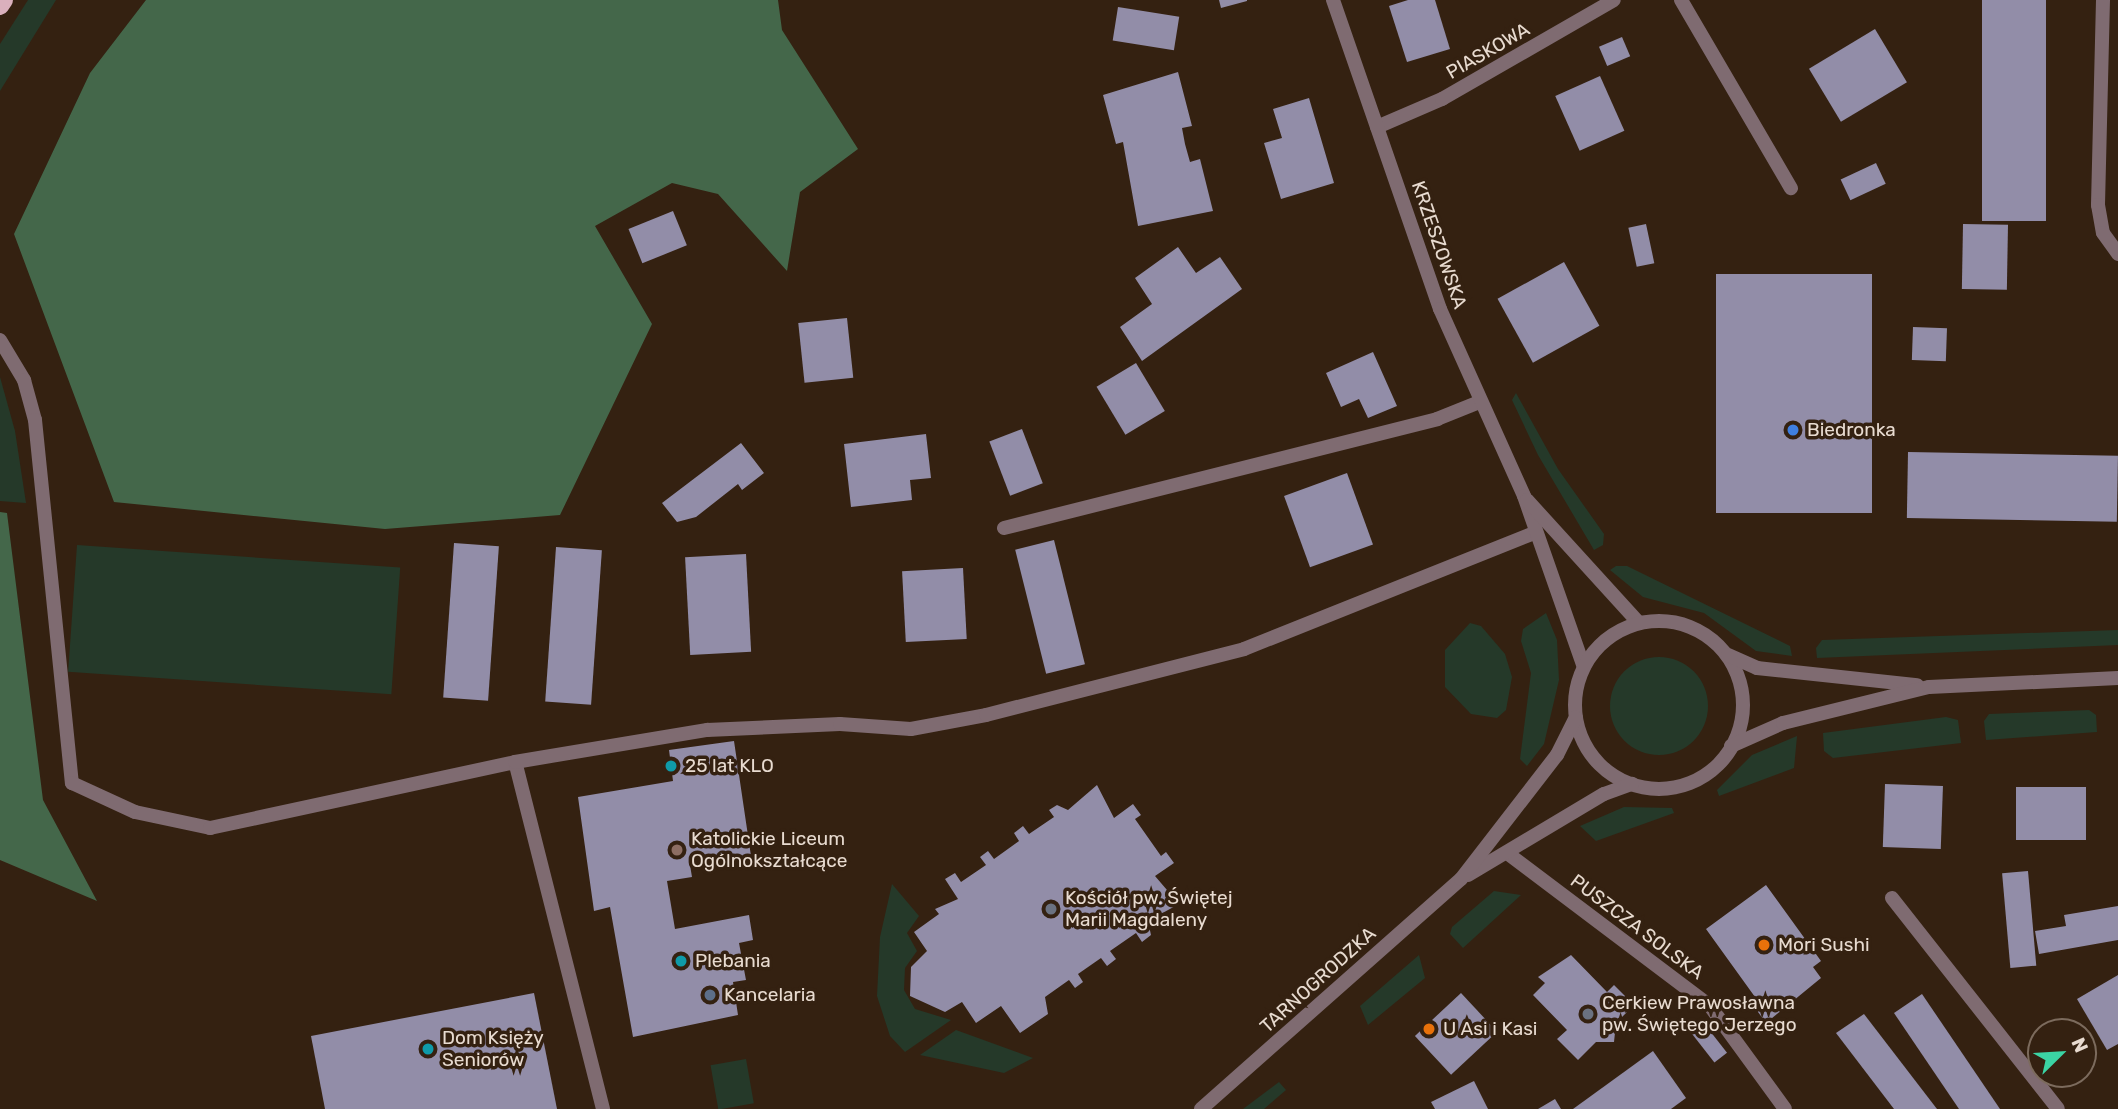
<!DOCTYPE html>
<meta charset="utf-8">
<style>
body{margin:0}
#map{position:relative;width:2118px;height:1109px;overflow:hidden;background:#342111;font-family:Rubik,sans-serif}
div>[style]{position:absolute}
.green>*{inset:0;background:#253929;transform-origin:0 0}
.round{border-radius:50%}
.forest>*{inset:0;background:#44674a}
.building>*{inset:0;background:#928da8;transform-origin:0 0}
.service>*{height:14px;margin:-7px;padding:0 7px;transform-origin:7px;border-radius:7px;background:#7f6b71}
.minor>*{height:14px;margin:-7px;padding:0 7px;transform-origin:7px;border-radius:7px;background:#7f6b71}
.tertiary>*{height:14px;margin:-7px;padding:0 7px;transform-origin:7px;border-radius:7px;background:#7f6b71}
.tertiary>.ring{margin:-7px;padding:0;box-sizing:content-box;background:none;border:14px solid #7f6b71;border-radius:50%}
.primary>*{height:18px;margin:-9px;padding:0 9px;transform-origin:9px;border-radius:9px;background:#dab0bd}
.dots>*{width:19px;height:19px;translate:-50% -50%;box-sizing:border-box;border:4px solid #342111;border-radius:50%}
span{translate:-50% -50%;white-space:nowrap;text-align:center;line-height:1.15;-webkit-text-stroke:7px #342111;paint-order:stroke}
.street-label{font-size:19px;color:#e8dbd0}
.poi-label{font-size:19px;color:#e8dbd0}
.left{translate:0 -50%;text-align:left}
.north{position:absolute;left:2027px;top:1018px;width:70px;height:70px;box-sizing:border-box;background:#342111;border:2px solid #7c6b5d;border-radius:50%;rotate:66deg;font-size:19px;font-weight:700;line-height:28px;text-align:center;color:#e8dbd0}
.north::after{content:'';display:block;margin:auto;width:24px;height:32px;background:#3bd4a4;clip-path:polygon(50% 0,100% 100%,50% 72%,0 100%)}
</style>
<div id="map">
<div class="green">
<i style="clip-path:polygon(28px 0,56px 0,0 91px,0 44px)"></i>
<i style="clip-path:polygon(0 377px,15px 431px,26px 503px,0 501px)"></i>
<i style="clip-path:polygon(1516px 393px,1558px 469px,1604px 534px,1603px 545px,1594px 550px,1538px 455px,1512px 400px)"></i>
<i style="left:77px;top:545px;width:324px;height:127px;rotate:4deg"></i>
<i style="clip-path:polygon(1616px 566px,1627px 566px,1790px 646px,1792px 656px,1756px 651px,1704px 613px,1643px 597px,1610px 570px)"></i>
<i style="clip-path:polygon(1546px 613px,1557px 640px,1559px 680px,1544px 744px,1527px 766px,1520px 759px,1531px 673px,1521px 641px,1523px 629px)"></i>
<i style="clip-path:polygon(1470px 623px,1481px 626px,1505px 654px,1512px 677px,1506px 710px,1497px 718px,1471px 714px,1445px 687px,1445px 650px)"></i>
<i style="clip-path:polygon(2118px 630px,2118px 645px,1817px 658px,1816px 648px,1822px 640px)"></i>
<i class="round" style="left:1610px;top:657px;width:98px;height:98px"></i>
<i style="clip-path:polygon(2089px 710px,2096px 715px,2097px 732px,1986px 740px,1984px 721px,1989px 714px)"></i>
<i style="clip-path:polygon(1946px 717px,1958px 720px,1961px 743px,1833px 758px,1824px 751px,1823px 733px)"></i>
<i style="clip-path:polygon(1797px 736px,1794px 768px,1719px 796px,1717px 790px,1752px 755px)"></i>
<i style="clip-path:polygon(1624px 807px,1672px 808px,1674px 813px,1596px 841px,1580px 826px)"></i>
<i style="clip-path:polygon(892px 884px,919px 916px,907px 933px,917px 951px,905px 968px,904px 990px,915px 1009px,951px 1020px,905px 1052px,890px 1036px,877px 996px,880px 937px)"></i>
<i style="clip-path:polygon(1494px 891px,1521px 895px,1463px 948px,1450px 934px,1452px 927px)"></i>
<i style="clip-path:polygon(1419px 955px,1425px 978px,1368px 1025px,1360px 1006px)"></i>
<i style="clip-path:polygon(956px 1030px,1033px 1058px,1004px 1073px,920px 1055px)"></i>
<i style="left:746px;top:1059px;width:45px;height:36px;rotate:80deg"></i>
<i style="clip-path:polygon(1279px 1082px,1286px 1090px,1264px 1109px,1243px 1109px)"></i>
</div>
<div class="forest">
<i style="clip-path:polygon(146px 0,778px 0,782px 30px,858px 149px,800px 192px,787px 271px,718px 194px,672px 183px,595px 226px,652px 324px,560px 515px,385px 529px,114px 502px,14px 234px,90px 73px)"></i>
<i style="clip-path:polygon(0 512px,7px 513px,43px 800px,97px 901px,0 860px)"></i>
</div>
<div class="building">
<i style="clip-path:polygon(1219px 0,1247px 0,1247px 1px,1221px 8px)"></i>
<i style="clip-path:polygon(1408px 0,1435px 0,1450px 49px,1407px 62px,1389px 6px)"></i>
<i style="left:1982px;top:0;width:64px;height:221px"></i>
<i style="left:1118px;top:7px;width:62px;height:34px;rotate:9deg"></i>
<i style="left:1875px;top:29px;width:62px;height:77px;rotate:59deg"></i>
<i style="left:1622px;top:37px;width:21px;height:25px;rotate:67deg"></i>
<i style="clip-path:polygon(1178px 72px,1192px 126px,1182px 128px,1185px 144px,1190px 162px,1200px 159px,1213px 211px,1138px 226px,1123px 142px,1116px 144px,1103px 95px)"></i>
<i style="left:1600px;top:76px;width:60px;height:49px;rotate:66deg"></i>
<i style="clip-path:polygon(1309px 98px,1334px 183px,1281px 199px,1264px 143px,1282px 138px,1273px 109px)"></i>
<i style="left:1876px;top:163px;width:23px;height:39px;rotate:65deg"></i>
<i style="left:673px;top:211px;width:37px;height:48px;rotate:68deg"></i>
<i style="left:1646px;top:224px;width:40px;height:18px;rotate:78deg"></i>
<i style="left:1963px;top:224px;width:45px;height:65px;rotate:1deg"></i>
<i style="clip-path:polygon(1178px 247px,1196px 273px,1220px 257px,1242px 289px,1142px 361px,1120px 327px,1152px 304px,1135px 278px)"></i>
<i style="left:1564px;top:262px;width:73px;height:76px;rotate:61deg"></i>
<i style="left:1716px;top:274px;width:156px;height:239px"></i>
<i style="left:847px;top:318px;width:60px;height:49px;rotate:84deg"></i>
<i style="left:1913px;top:327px;width:34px;height:33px;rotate:2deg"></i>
<i style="clip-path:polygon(1373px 352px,1397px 406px,1368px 418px,1359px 399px,1341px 407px,1326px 373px)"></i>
<i style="left:1136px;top:363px;width:56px;height:46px;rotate:59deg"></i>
<i style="left:1022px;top:429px;width:58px;height:35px;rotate:69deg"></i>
<i style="clip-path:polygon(926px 434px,931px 478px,910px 480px,912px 500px,851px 507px,844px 444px)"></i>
<i style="clip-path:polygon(741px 443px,764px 473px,742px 490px,738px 484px,696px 517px,677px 522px,662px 503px)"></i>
<i style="left:1908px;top:452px;width:210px;height:66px;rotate:1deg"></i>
<i style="left:1347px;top:473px;width:76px;height:67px;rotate:70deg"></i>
<i style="left:1054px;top:540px;width:128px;height:40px;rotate:76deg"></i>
<i style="left:454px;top:543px;width:45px;height:155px;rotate:4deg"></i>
<i style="left:556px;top:547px;width:46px;height:155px;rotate:4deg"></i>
<i style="left:746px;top:554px;width:98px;height:61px;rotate:87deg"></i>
<i style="left:963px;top:568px;width:71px;height:61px;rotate:87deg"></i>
<i style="clip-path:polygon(734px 741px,751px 856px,690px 865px,692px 877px,667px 881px,675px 929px,749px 915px,753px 940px,739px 943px,746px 980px,733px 982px,738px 1015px,633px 1037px,610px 907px,594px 911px,578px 797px,673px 781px,669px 750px)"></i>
<i style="left:1885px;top:784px;width:58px;height:63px;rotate:2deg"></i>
<i style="clip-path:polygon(1097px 785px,1114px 818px,1133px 804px,1141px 815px,1135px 819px,1161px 856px,1166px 852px,1174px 863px,1155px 876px,1179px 904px,1148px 921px,1151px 935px,1142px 942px,1136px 933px,1110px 951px,1116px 959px,1107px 966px,1101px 958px,1078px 974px,1083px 982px,1075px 988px,1069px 980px,1045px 997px,1048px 1014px,1020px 1033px,1001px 1006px,976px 1023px,962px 1002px,945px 1012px,910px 996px,911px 967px,927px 951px,914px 932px,939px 914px,935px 909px,958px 899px,945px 879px,955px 873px,961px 882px,986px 865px,980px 857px,988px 851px,994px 859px,1019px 841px,1014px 833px,1023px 826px,1029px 834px,1054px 817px,1049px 810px,1057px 805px,1068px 810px)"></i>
<i style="left:2016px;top:787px;width:70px;height:53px"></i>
<i style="left:2028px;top:871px;width:95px;height:26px;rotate:85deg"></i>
<i style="clip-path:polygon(1766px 885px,1821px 961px,1813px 967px,1821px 978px,1766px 1023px,1750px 1001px,1755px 997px,1706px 929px)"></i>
<i style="clip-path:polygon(2118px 906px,2118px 940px,2039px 954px,2035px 931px,2066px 926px,2064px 915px)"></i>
<i style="clip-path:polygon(1571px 955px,1607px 992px,1614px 985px,1634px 1005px,1616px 1023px,1614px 1042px,1596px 1042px,1578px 1060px,1557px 1039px,1567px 1030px,1533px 995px,1545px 983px,1538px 977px)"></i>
<i style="clip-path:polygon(2118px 975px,2118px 1044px,2107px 1050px,2077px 999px)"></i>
<i style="clip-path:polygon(534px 993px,557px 1109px,325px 1109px,311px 1036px)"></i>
<i style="left:1461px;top:993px;width:53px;height:63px;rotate:47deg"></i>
<i style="clip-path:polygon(1922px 994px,2000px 1109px,1959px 1109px,1894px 1013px)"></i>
<i style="clip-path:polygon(1864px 1014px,1937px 1109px,1894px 1109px,1836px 1033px)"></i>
<i style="left:1703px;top:1022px;width:39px;height:16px;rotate:52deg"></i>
<i style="clip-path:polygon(1653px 1051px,1686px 1098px,1671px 1109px,1573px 1109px)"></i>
<i style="clip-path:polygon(1474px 1081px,1488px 1109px,1435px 1109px,1431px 1102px)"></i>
<i style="clip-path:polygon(1555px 1099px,1561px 1109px,1538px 1109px)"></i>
</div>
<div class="service">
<i style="left:1681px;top:0;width:218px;rotate:59.7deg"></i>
<i style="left:2103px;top:0;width:205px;rotate:91.4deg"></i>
<i style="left:2098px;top:205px;width:28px;rotate:80deg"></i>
<i style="left:2103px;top:233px;width:26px;rotate:54deg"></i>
<i style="left:0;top:340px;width:47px;rotate:59deg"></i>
<i style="left:24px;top:380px;width:41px;rotate:74.6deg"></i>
<i style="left:35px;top:420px;width:365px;rotate:84.2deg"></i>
<i style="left:72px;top:783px;width:69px;rotate:24.7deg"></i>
<i style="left:135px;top:812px;width:77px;rotate:12deg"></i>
<i style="left:210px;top:828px;width:312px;rotate:-12.2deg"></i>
<i style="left:1004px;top:528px;width:447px;rotate:-14.1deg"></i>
<i style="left:1437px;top:419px;width:45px;rotate:-22deg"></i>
<i style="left:603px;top:1109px;width:358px;rotate:-104.2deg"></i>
<i style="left:515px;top:762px;width:195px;rotate:-9.5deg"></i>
<i style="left:707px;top:730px;width:133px;rotate:-2.6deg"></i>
<i style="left:840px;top:724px;width:71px;rotate:4deg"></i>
<i style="left:911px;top:729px;width:76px;rotate:-10.6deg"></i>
<i style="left:986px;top:715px;width:266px;rotate:-14.3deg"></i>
<i style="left:1244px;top:649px;width:312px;rotate:-21.8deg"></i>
</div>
<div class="minor">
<i style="left:1377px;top:127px;width:71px;rotate:-23.3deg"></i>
<i style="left:1442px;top:99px;width:198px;rotate:-29.9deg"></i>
<i style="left:1507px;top:853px;width:254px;rotate:37deg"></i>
<i style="left:1710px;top:1006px;width:127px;rotate:53.9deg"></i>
<i style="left:1892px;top:898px;width:268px;rotate:51.8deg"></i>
</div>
<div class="tertiary">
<i style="left:1333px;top:0;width:327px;rotate:70.9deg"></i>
<i style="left:1440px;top:309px;width:205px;rotate:65.8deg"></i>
<i style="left:1524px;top:496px;width:181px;rotate:70.7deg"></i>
<i style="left:1527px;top:500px;width:166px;rotate:47.7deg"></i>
<i class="ring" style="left:1575px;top:621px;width:154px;height:154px"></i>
<i style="left:1728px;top:655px;width:32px;rotate:24deg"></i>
<i style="left:1757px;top:668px;width:161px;rotate:6.1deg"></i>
<i style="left:1731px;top:746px;width:57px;rotate:-23.9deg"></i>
<i style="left:1783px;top:723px;width:150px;rotate:-13.9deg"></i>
<i style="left:1929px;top:687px;width:189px;rotate:-2.7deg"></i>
<i style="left:1468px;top:875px;width:158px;rotate:-30.8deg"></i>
<i style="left:1604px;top:794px;width:30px;rotate:-20deg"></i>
<i style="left:1201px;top:1109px;width:347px;rotate:-41.5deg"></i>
<i style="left:1461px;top:879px;width:157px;rotate:-52.3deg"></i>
<i style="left:1557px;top:755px;width:42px;rotate:-63.4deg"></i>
</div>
<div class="primary">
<i style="left:0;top:6px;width:7px;rotate:-56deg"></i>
</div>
<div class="dots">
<i style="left:1793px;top:430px;background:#3f7fe0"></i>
<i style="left:671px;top:766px;background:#0f9aa8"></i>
<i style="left:677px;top:850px;background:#8d6e63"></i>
<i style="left:1051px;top:909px;background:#6b7280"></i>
<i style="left:1764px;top:945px;background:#e8710a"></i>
<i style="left:681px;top:961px;background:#0f9aa8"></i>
<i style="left:710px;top:995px;background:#5c6f8a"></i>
<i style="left:1588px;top:1014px;background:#6b7280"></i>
<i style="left:1429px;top:1029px;background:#e8710a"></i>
<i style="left:428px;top:1049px;background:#0f9aa8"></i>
</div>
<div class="street-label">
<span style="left:1488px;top:51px;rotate:-30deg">PIASKOWA</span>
<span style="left:1439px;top:245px;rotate:71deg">KRZESZOWSKA</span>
<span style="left:1637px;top:927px;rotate:37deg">PUSZCZA SOLSKA</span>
<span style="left:1318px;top:980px;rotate:-42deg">TARNOGRODZKA</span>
</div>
<div class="poi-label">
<span class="left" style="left:1807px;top:430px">Biedronka</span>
<span class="left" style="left:685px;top:766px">25 lat KLO</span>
<span class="left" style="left:691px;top:850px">Katolickie Liceum<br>Ogólnokształcące</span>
<span class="left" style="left:1065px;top:909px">Kościół pw. Świętej<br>Marii Magdaleny</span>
<span class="left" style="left:1778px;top:945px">Mori Sushi</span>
<span class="left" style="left:695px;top:961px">Plebania</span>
<span class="left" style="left:724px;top:995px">Kancelaria</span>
<span class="left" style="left:1602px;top:1014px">Cerkiew Prawosławna<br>pw. Świętego Jerzego</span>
<span class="left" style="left:1443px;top:1029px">U Asi i Kasi</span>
<span class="left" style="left:442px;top:1049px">Dom Księży<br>Seniorów</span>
</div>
<div class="north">N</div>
</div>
